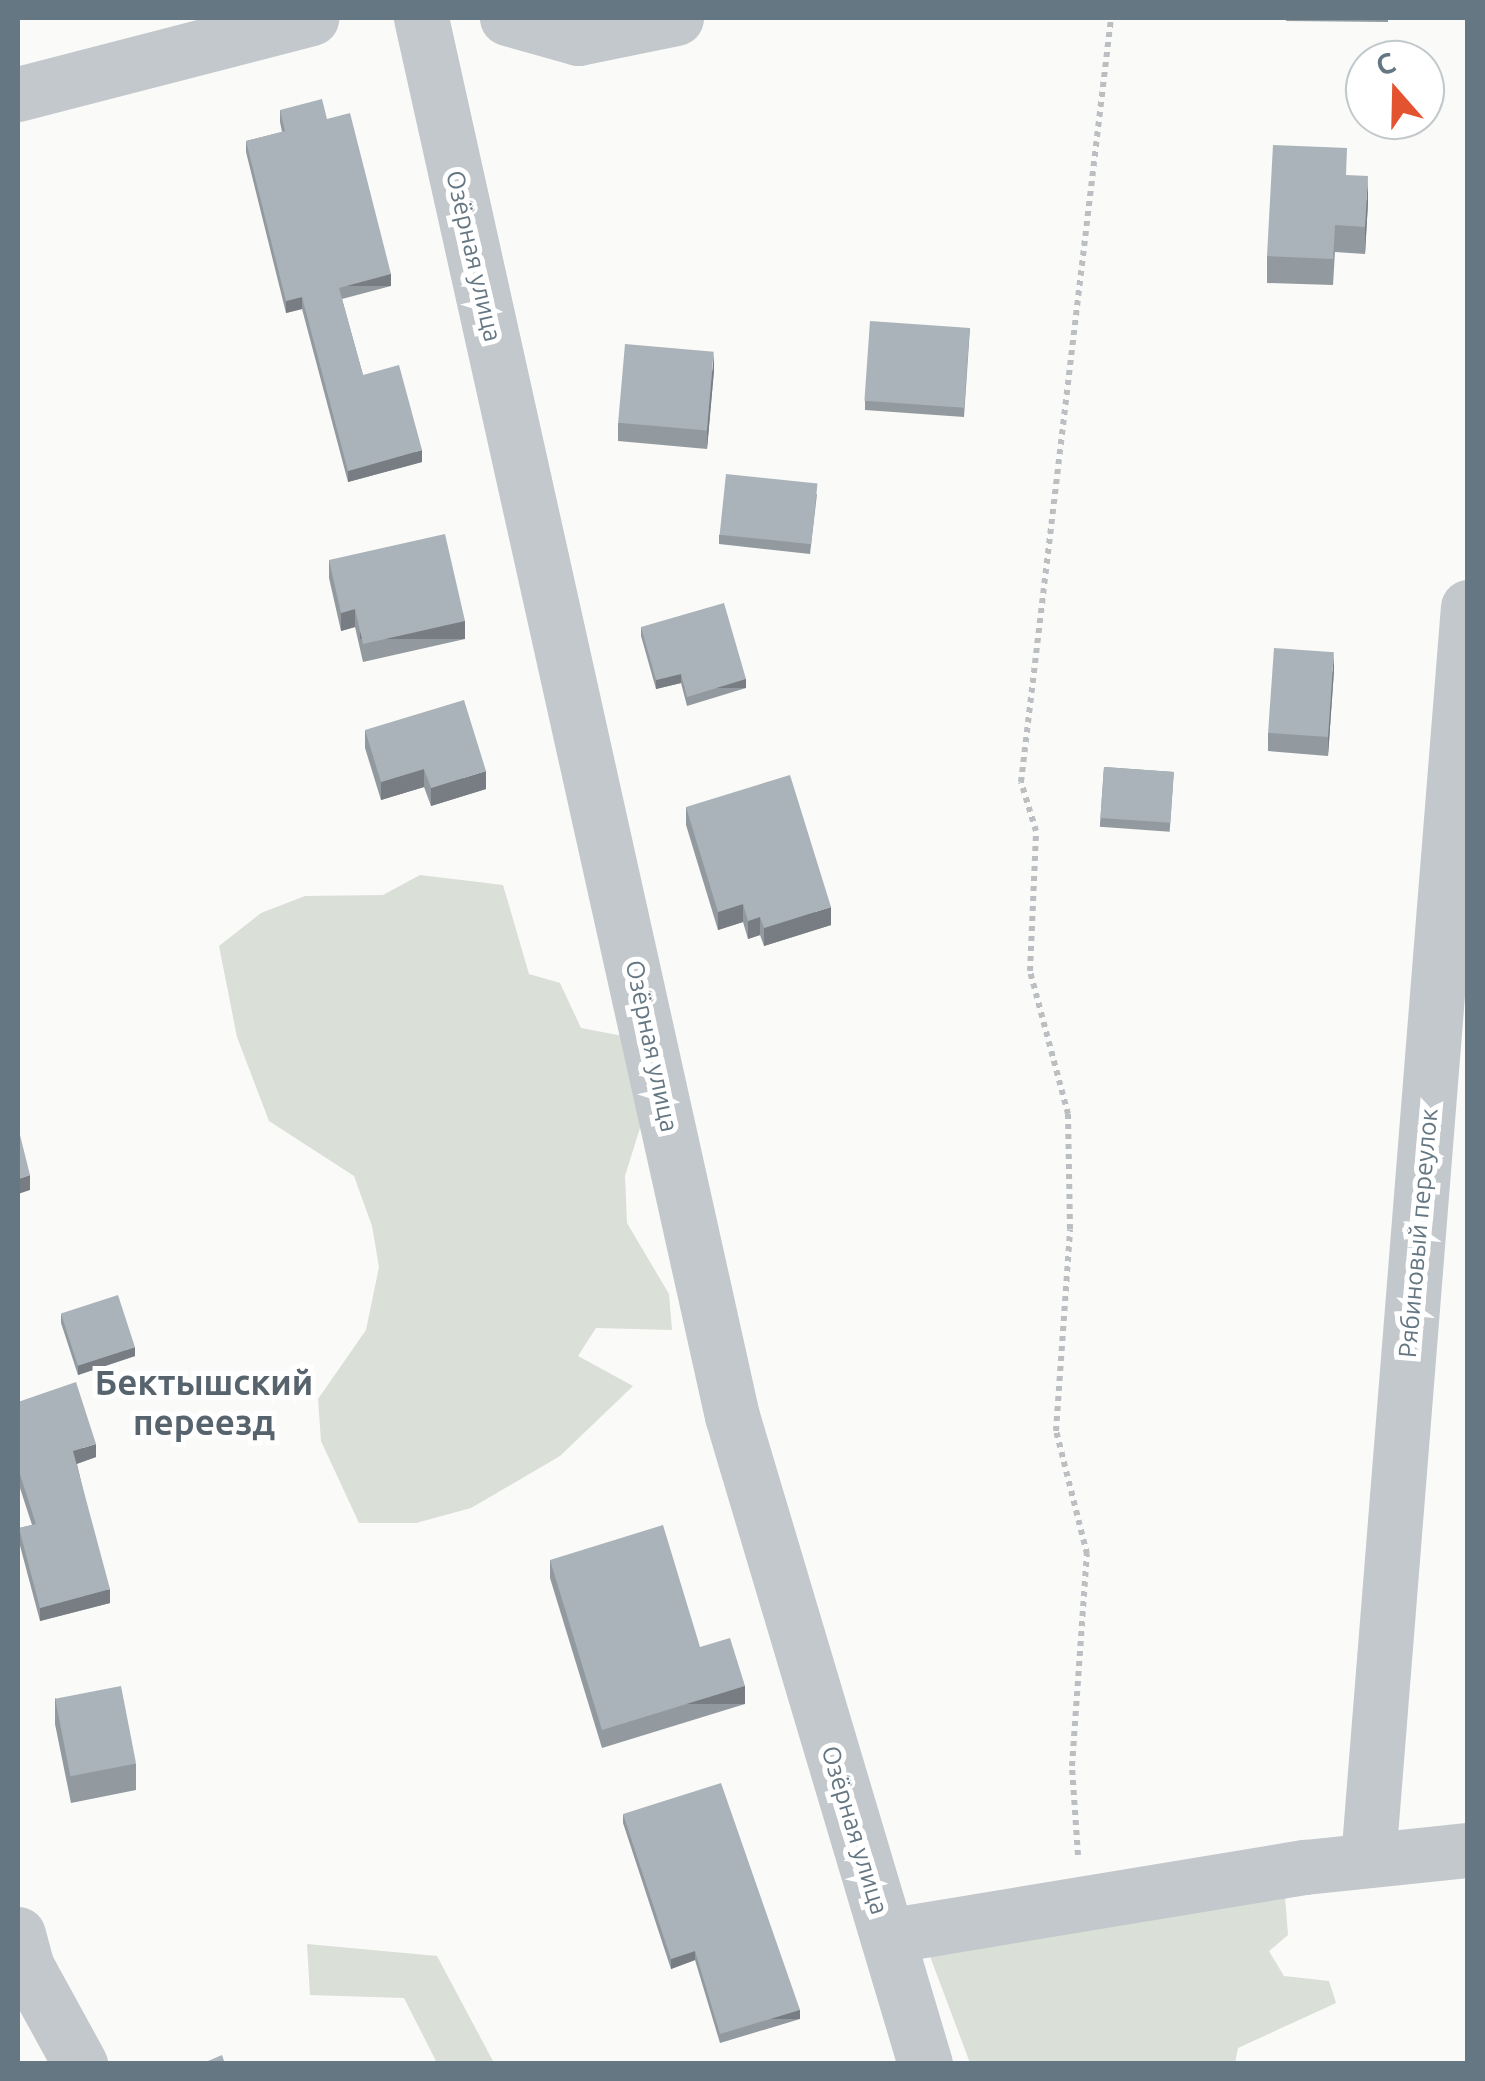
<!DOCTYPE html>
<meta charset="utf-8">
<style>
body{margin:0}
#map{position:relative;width:1485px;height:2081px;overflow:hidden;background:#fafaf8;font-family:Ubuntu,sans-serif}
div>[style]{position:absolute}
.green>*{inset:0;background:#dadfd7}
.path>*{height:6px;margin-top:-3px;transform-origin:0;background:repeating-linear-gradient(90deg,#bbbfc2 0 5px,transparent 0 10px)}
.minor>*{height:55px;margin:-27.5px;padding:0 27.5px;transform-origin:27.5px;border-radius:27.5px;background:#c3c8cc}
.wall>*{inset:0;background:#929a9f;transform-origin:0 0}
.shaded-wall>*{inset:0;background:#777d82;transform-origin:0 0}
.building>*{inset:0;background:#aab3b9;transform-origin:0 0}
span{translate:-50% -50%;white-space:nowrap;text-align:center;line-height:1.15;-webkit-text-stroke:10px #fff;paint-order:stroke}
.street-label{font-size:25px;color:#657783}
.district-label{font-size:35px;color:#57646e;font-weight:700}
.frame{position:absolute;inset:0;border:20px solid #657783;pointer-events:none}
.north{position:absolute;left:1345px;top:40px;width:100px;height:100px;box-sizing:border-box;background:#fff;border:2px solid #c1c9cd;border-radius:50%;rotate:340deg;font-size:28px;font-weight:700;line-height:40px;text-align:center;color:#657783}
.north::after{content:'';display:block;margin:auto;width:35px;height:45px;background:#e3532f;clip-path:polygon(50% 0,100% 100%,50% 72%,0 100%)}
</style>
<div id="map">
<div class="green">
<i style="clip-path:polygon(420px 875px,503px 885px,529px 974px,560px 983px,581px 1028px,623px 1036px,645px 1112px,625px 1176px,627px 1223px,669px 1294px,672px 1330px,596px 1328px,578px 1356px,633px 1386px,560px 1456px,471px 1508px,416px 1523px,359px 1523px,321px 1441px,318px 1399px,366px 1330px,379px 1267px,372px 1226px,354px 1176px,269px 1121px,237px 1037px,219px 946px,261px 913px,305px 896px,383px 895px)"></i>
<i style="clip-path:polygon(1284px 1884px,1288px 1935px,1269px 1951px,1284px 1976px,1329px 1981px,1336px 2003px,1238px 2048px,1235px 2063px,970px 2063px,928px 1951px)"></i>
<i style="clip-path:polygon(307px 1944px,437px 1956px,494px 2063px,437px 2063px,404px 1998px,310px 1995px)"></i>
</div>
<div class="path">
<i style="left:1078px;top:1855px;width:89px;rotate:-93.9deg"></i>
<i style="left:1072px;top:1766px;width:213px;rotate:-86deg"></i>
<i style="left:1087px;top:1554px;width:127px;rotate:-104.1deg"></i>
<i style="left:1056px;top:1431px;width:202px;rotate:-86deg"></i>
<i style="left:1070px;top:1229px;width:115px;rotate:-91deg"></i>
<i style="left:1068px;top:1114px;width:148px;rotate:-104.9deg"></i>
<i style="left:1030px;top:971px;width:140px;rotate:-87.5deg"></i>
<i style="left:1036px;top:831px;width:51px;rotate:-107deg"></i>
<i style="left:1021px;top:782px;width:769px;rotate:-83.28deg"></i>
</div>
<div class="minor">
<i style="left:421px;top:18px;width:1432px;rotate:77.46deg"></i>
<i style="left:732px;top:1416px;width:676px;rotate:73.41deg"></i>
<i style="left:507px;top:18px;width:74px;rotate:15.7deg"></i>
<i style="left:578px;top:38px;width:100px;rotate:-11.5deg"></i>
<i style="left:18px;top:94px;width:303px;rotate:-14.5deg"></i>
<i style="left:1368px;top:1860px;width:1257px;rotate:-85.44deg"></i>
<i style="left:18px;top:1934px;width:34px;rotate:75deg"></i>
<i style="left:27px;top:1967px;width:111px;rotate:61.3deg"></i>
<i style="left:887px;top:1936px;width:424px;rotate:-9.4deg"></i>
<i style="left:1305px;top:1867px;width:164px;rotate:-6deg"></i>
</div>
<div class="wall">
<i style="clip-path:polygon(1286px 18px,1388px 18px,1388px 22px,1286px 21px)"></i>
<i style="clip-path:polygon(280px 110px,327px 119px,391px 286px,342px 299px,363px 375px,422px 462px,348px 482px,302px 309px,286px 313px,246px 152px,246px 141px,282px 132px,280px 122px)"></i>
<i style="clip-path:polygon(1347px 175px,1368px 202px,1365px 254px,1335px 252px,1333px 285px,1267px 283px,1267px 256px)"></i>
<i style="clip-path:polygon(970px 328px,964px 417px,865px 410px,865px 401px)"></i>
<i style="clip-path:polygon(714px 370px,707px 449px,618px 441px,618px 423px)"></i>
<i style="clip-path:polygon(817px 494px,810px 554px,719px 544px,719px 535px)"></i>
<i style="clip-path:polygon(329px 560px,465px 639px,363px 662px,355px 627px,341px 631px,329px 578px)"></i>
<i style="clip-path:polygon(641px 627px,746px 688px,687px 706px,681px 683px,656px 689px,641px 636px)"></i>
<i style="clip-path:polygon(1334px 670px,1328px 756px,1268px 751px,1268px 733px)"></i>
<i style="clip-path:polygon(365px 730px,486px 789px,431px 806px,424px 787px,381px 800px,365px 748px)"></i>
<i style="left:1104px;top:767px;width:70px;height:60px;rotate:4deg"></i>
<i style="clip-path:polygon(686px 807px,831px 925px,764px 946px,760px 935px,748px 939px,743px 922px,718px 930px,686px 825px)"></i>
<i style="clip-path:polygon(61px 1314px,135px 1356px,78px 1375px,61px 1323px)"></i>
<i style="clip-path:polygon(18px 1402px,96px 1457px,77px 1464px,110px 1603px,40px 1621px,19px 1542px,19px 1528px,32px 1525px,18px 1482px)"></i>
<i style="clip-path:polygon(550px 1560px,700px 1647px,745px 1704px,602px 1748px,550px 1578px)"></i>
<i style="clip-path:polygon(1468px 1614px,1468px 1682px,1466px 1682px)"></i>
<i style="clip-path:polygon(55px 1698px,136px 1764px,136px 1790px,71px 1803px,55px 1724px)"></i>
<i style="clip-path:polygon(623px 1814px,800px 2019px,720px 2043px,695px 1960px,671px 1969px,623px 1823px)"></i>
</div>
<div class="shaded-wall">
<i style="clip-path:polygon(1368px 176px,1368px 202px,1365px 254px,1365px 227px)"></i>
<i style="left:391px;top:274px;width:12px;height:54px;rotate:90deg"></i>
<i style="clip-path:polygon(302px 297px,302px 309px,286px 313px,286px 301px)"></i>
<i style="clip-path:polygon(714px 352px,714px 370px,707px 449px,707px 431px)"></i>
<i style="clip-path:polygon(422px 450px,422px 462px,348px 482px,348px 471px)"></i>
<i style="clip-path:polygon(355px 609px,355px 627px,341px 631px,341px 613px)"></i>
<i style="left:465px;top:621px;width:18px;height:105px;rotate:90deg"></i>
<i style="clip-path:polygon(1334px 652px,1334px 670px,1328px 756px,1328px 738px)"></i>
<i style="clip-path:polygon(681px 674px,681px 683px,656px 689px,656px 680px)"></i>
<i style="left:746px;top:679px;width:9px;height:62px;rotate:90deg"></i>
<i style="clip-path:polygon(424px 769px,424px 787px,381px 800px,381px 782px)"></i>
<i style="clip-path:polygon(486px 771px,486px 789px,431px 806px,431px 788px)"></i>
<i style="clip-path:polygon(743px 904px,743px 922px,718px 930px,718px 912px)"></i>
<i style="clip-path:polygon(831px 907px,831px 925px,764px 946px,764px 928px)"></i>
<i style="clip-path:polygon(760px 917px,760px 935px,748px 939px,748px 921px)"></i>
<i style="clip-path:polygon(30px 1175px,30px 1190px,18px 1194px,18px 1179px)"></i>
<i style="clip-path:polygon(135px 1347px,135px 1356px,78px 1375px,78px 1365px)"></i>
<i style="clip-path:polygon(96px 1444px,96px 1457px,73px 1465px,73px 1451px)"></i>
<i style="clip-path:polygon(110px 1589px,110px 1603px,40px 1621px,40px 1608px)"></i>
<i style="left:745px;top:1686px;width:18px;height:150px;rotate:90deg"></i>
<i style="clip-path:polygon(695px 1951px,695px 1960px,671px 1969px,671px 1959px)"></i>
<i style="left:800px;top:2010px;width:9px;height:84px;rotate:90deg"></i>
</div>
<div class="building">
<i style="clip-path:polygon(322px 99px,327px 119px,350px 113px,391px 274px,339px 288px,363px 375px,399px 365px,422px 450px,348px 471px,302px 297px,286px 301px,246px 141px,285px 131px,280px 110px)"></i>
<i style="clip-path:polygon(1273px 145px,1347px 148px,1346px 175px,1368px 176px,1365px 227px,1335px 225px,1333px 259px,1267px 256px)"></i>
<i style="left:870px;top:321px;width:100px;height:80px;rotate:4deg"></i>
<i style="left:625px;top:344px;width:89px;height:79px;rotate:5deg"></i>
<i style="left:726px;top:474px;width:92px;height:61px;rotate:6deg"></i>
<i style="clip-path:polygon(445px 534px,465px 621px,363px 644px,355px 609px,341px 613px,329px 560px)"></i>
<i style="clip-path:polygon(724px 603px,746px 679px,687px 697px,681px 674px,656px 680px,641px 627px)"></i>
<i style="left:1274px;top:648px;width:60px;height:85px;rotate:4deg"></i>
<i style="clip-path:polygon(464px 700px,486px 771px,431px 788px,424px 769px,381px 782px,365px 730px)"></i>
<i style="left:1104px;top:767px;width:70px;height:51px;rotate:4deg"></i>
<i style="clip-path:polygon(790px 775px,831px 907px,764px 928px,760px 917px,748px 921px,743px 904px,718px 912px,686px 807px)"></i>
<i style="clip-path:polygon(18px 1127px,30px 1175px,18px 1179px)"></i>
<i style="left:118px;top:1295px;width:55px;height:60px;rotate:72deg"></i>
<i style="clip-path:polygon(76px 1382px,96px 1444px,73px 1451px,110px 1589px,40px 1608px,19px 1528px,36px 1524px,18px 1468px,18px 1402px)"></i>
<i style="clip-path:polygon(663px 1525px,700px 1647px,730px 1638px,745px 1686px,602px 1730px,550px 1560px)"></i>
<i style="clip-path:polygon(1468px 1614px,1468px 1656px,1466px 1656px)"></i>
<i style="left:121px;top:1686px;width:79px;height:67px;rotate:79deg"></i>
<i style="clip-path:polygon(721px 1783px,800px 2010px,720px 2034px,695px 1951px,671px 1959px,623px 1814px)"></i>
<i style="clip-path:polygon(222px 2055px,225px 2064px,201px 2064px)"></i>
</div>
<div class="street-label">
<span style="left:474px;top:256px;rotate:77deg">Озёрная улица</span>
<span style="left:652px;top:1046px;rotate:78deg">Озёрная улица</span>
<span style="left:1418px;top:1233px;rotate:-85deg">Рябиновый переулок</span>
<span style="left:855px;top:1830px;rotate:73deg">Озёрная улица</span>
</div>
<div class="district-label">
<span style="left:204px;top:1402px">Бектышский<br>переезд</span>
</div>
<div class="frame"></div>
<div class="north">С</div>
</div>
